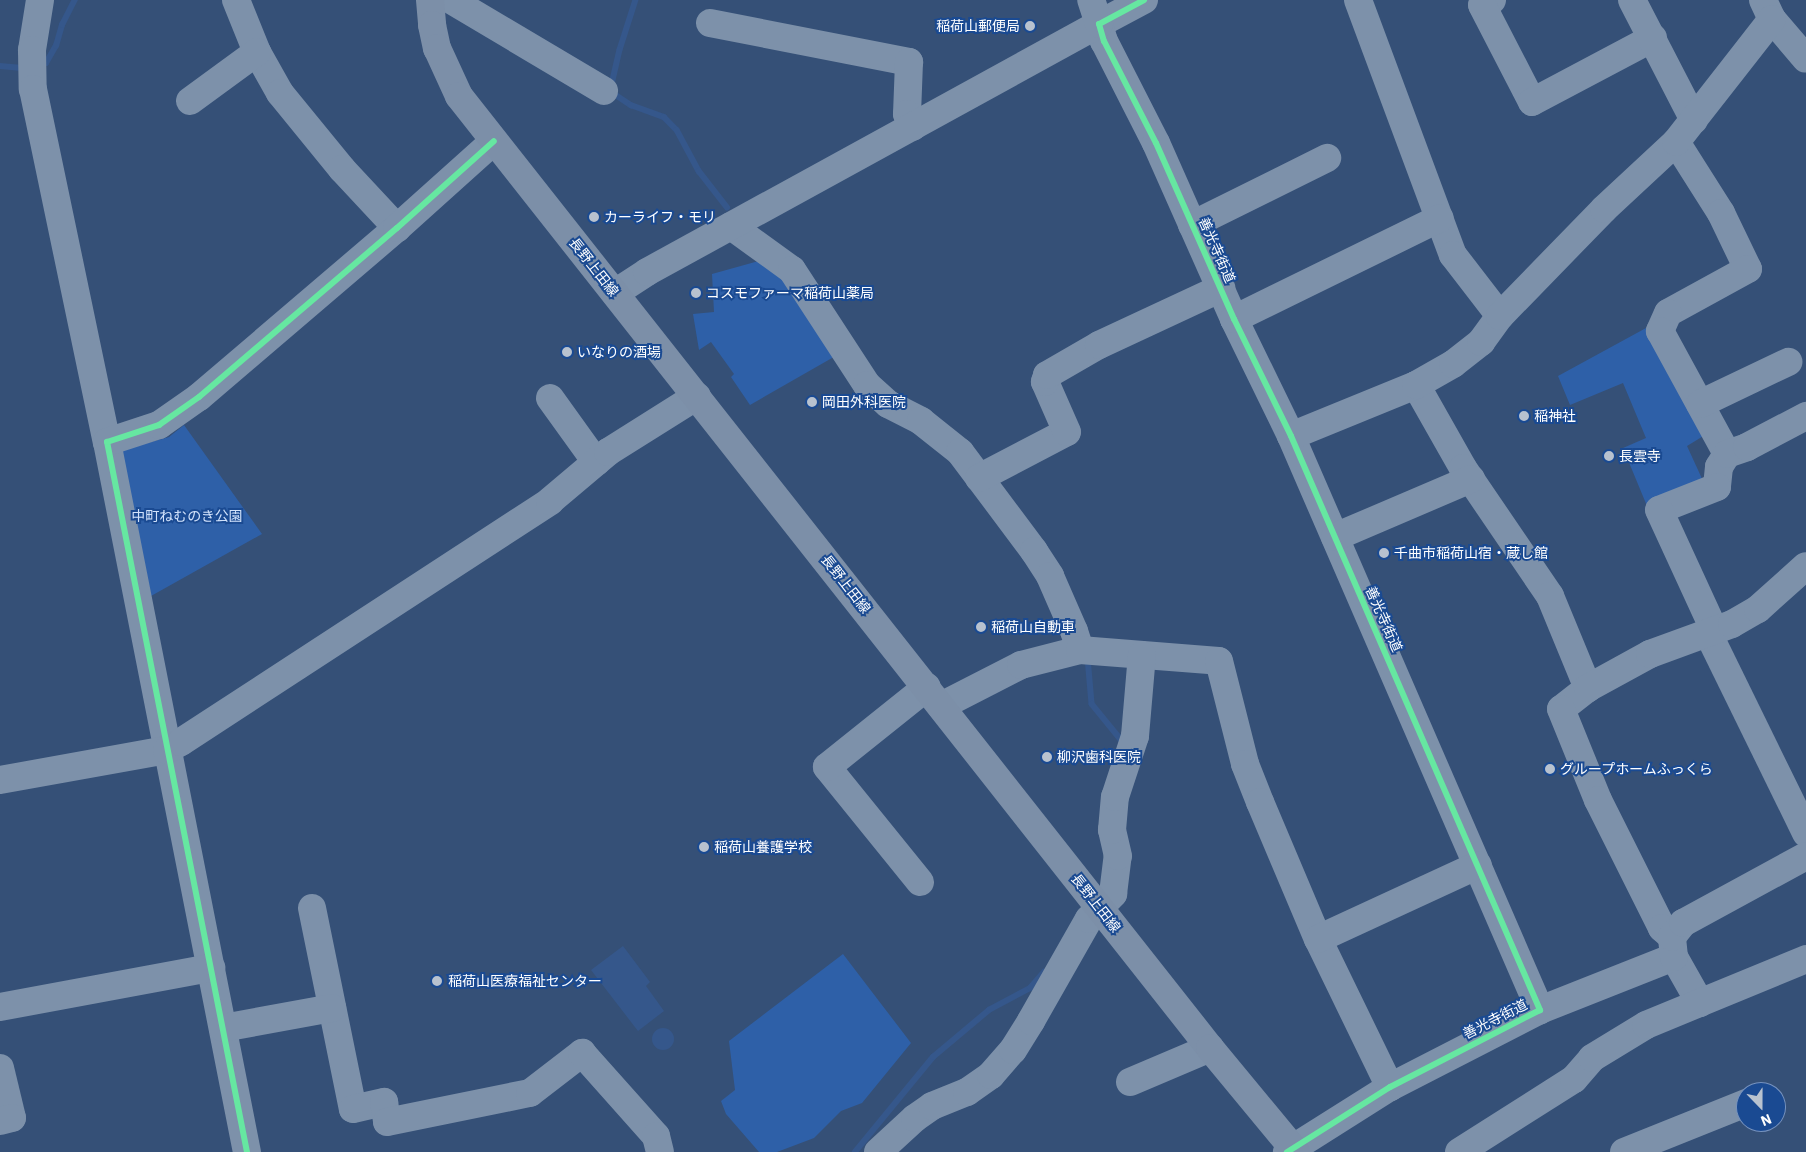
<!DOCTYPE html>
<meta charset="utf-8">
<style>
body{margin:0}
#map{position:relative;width:1806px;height:1152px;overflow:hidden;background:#355077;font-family:"IBM Plex Sans","Noto Sans JP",sans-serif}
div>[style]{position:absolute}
.green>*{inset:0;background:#2e60a8}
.water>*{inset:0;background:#35578b}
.round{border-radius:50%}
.stream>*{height:5.5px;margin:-2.75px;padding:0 2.75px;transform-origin:2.75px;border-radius:2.75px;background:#35578b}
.minor>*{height:28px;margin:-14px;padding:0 14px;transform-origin:14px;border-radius:14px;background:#7d91aa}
.major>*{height:28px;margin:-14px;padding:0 14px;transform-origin:14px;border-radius:14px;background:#7c8fa8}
.cycleway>*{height:6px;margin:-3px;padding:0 3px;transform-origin:3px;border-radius:3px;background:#66e7a1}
.dots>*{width:14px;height:14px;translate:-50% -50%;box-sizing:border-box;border:2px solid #1a4a92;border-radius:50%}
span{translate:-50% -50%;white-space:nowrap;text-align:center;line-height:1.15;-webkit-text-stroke:4px #1a4a92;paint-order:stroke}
.poi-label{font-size:14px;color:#fff}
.right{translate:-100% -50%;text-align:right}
.left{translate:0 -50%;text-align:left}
.street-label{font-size:14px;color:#fff}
.park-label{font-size:14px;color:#d1e2fb}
.north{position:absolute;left:1736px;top:1082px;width:50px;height:50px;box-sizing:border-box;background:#1a4a92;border:1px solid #7692be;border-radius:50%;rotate:158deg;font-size:14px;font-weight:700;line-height:20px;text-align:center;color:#fff}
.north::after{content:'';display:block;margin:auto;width:18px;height:22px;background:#b8c2cf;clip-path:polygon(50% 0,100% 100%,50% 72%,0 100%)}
</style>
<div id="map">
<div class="green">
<i style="clip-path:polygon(766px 259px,839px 354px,750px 405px,731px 377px,734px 374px,711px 342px,699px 350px,693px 314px,714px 312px,712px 274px)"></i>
<i style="clip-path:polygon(1646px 328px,1705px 435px,1687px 446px,1704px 483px,1647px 506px,1623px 448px,1646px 438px,1623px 383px,1570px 405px,1558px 376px)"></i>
<i style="clip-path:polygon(184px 425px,262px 534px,151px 596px,122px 450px,169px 437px)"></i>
<i style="clip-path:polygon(843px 954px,911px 1043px,862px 1103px,841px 1111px,814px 1138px,777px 1152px,759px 1152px,726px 1114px,721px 1101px,735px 1090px,729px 1041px)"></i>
</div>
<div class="water">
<i style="clip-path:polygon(623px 946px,650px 982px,646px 986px,664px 1011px,638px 1031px,591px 970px)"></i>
<i class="round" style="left:652px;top:1028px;width:22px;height:22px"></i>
</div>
<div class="stream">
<i style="left:636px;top:0;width:52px;rotate:107.7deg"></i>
<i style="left:620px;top:50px;width:36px;rotate:103deg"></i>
<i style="left:612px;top:85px;width:8px;rotate:83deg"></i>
<i style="left:613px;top:93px;width:22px;rotate:34deg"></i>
<i style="left:631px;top:105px;width:35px;rotate:20deg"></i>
<i style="left:664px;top:117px;width:18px;rotate:45deg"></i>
<i style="left:677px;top:130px;width:47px;rotate:61.8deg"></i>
<i style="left:699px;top:171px;width:46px;rotate:52.1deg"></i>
<i style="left:41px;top:65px;width:5px;rotate:-22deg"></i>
<i style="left:46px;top:63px;width:20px;rotate:-60deg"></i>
<i style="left:56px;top:46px;width:22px;rotate:-74deg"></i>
<i style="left:62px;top:25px;width:28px;rotate:-63deg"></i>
<i style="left:0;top:66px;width:22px;rotate:5deg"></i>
<i style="left:1088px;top:658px;width:46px;rotate:85deg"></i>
<i style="left:1092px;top:704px;width:49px;rotate:50.8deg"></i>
<i style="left:1123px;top:742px;width:2px;rotate:117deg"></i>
<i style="left:855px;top:1152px;width:123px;rotate:-50.6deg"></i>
<i style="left:933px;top:1057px;width:73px;rotate:-40deg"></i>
<i style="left:989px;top:1010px;width:47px;rotate:-28.2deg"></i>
<i style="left:1030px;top:988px;width:21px;rotate:-49deg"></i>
</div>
<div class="minor">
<i style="left:40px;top:0;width:51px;rotate:99.1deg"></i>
<i style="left:32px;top:50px;width:39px;rotate:89deg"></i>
<i style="left:33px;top:89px;width:361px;rotate:78.2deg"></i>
<i style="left:107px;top:442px;width:724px;rotate:78.85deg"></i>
<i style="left:236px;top:0;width:56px;rotate:68deg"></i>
<i style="left:257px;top:52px;width:47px;rotate:60.7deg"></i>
<i style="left:280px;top:93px;width:98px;rotate:50.8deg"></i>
<i style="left:342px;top:169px;width:81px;rotate:47deg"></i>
<i style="left:451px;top:0;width:178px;rotate:30.7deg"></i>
<i style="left:1144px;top:0;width:51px;rotate:151.9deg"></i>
<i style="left:1099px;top:24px;width:18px;rotate:74deg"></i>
<i style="left:1104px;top:41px;width:114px;rotate:63deg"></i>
<i style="left:1156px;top:143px;width:193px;rotate:66.1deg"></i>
<i style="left:1234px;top:319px;width:130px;rotate:64deg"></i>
<i style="left:1291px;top:436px;width:626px;rotate:66.55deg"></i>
<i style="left:1540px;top:1010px;width:169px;rotate:152.8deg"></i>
<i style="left:1390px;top:1087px;width:122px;rotate:147.7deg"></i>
<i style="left:1358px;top:0;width:272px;rotate:69.6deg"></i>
<i style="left:1453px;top:255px;width:77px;rotate:52.4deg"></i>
<i style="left:1492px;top:0;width:11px;rotate:153deg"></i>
<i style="left:1482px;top:5px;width:109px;rotate:62.7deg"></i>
<i style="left:1532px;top:102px;width:137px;rotate:-27.9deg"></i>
<i style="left:1632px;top:0;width:135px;rotate:62.7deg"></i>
<i style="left:1763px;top:0;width:21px;rotate:65deg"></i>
<i style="left:1772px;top:19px;width:52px;rotate:49.6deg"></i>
<i style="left:710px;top:23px;width:203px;rotate:11.1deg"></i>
<i style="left:909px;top:62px;width:52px;rotate:92.2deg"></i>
<i style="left:907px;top:114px;width:14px;rotate:65deg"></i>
<i style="left:190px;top:101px;width:83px;rotate:-36.2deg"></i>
<i style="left:1676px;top:142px;width:84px;rotate:57.6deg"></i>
<i style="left:1721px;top:213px;width:62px;rotate:64.3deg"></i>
<i style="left:1748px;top:269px;width:91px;rotate:151.2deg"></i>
<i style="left:1668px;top:313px;width:20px;rotate:114deg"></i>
<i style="left:1660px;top:331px;width:140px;rotate:61.4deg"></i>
<i style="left:1727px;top:454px;width:15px;rotate:122deg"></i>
<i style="left:1719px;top:467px;width:20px;rotate:96deg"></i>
<i style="left:1717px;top:487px;width:62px;rotate:158.4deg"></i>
<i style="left:1659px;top:510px;width:134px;rotate:65.3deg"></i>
<i style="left:1715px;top:632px;width:8px;rotate:120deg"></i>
<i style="left:1711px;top:639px;width:216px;rotate:63.9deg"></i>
<i style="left:1192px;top:225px;width:151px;rotate:-26.4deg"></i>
<i style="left:731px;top:226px;width:75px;rotate:35.8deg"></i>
<i style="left:792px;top:270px;width:137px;rotate:56.9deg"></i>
<i style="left:867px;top:385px;width:28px;rotate:42deg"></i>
<i style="left:888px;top:404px;width:37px;rotate:27deg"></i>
<i style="left:921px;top:421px;width:50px;rotate:38.5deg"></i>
<i style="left:960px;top:452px;width:124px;rotate:53.2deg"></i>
<i style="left:1034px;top:551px;width:30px;rotate:57deg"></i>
<i style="left:1050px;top:576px;width:60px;rotate:66.4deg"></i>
<i style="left:1074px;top:631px;width:20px;rotate:72deg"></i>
<i style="left:615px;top:293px;width:38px;rotate:-33deg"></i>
<i style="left:647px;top:272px;width:516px;rotate:-28.75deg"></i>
<i style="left:1099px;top:24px;width:25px;rotate:-108deg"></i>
<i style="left:1234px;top:319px;width:229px;rotate:-26.1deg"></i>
<i style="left:1416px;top:385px;width:95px;rotate:60.5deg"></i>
<i style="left:1463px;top:468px;width:155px;rotate:55.8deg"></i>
<i style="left:1550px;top:596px;width:100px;rotate:67.6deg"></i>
<i style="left:1588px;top:688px;width:34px;rotate:142deg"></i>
<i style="left:1561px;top:709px;width:98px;rotate:67.9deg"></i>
<i style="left:1598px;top:800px;width:143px;rotate:63.4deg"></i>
<i style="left:1662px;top:928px;width:13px;rotate:42deg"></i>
<i style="left:550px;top:398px;width:79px;rotate:54.3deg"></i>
<i style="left:1700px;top:404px;width:98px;rotate:-25.5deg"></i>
<i style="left:1291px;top:436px;width:135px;rotate:-22.2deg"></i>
<i style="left:1416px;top:385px;width:43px;rotate:-29.6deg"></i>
<i style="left:1453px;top:364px;width:36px;rotate:-38deg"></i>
<i style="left:1481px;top:342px;width:32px;rotate:-54deg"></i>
<i style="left:1500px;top:316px;width:149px;rotate:-45.8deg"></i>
<i style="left:1604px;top:209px;width:98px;rotate:-42.9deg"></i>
<i style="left:1676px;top:142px;width:156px;rotate:-52deg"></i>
<i style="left:107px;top:442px;width:55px;rotate:-18.1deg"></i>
<i style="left:159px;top:425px;width:49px;rotate:-35deg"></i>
<i style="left:199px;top:397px;width:260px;rotate:-40.5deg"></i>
<i style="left:397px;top:228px;width:130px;rotate:-41.9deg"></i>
<i style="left:1727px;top:454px;width:21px;rotate:-19deg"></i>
<i style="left:1747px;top:447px;width:67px;rotate:-27.7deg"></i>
<i style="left:979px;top:478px;width:99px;rotate:-27.6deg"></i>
<i style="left:1067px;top:432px;width:55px;rotate:-113.7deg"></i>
<i style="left:1045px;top:382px;width:7px;rotate:-74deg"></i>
<i style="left:1047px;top:375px;width:60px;rotate:-30deg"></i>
<i style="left:1099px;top:345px;width:135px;rotate:-25deg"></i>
<i style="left:1335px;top:537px;width:148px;rotate:-23.1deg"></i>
<i style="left:1588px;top:688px;width:71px;rotate:-28.7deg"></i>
<i style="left:1650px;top:654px;width:87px;rotate:-20.1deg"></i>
<i style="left:1732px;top:624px;width:30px;rotate:-30deg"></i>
<i style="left:1758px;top:609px;width:64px;rotate:-41.9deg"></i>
<i style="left:941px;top:706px;width:90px;rotate:-27.1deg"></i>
<i style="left:1021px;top:665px;width:61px;rotate:-14.3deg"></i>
<i style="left:1080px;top:650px;width:139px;rotate:4.5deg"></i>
<i style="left:1219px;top:661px;width:106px;rotate:75.8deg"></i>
<i style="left:1245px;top:764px;width:41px;rotate:68.5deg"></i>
<i style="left:1260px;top:802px;width:149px;rotate:67.1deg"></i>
<i style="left:1318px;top:939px;width:165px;rotate:64.1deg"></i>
<i style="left:0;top:780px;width:170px;rotate:-10.2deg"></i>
<i style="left:167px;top:750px;width:16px;rotate:-30deg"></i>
<i style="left:181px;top:742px;width:441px;rotate:-33.1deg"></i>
<i style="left:550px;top:501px;width:76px;rotate:-40.2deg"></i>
<i style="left:608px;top:452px;width:105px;rotate:-32.2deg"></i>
<i style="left:920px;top:882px;width:148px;rotate:-129deg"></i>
<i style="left:827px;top:767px;width:128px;rotate:-38.7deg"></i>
<i style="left:312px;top:908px;width:205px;rotate:78.5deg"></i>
<i style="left:353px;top:1109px;width:32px;rotate:-13deg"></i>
<i style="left:384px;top:1102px;width:20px;rotate:81deg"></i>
<i style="left:387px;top:1122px;width:146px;rotate:-11.5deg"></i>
<i style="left:530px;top:1093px;width:66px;rotate:-37.6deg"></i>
<i style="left:582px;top:1053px;width:111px;rotate:48.3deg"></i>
<i style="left:656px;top:1136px;width:16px;rotate:76deg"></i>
<i style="left:1318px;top:939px;width:176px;rotate:-24.8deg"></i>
<i style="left:1674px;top:957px;width:53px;rotate:60.5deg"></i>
<i style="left:0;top:1007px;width:215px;rotate:-10.5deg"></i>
<i style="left:1540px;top:1010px;width:144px;rotate:-21.6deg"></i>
<i style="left:1674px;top:957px;width:20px;rotate:-96deg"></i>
<i style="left:1672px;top:937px;width:18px;rotate:-52deg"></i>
<i style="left:1683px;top:923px;width:140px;rotate:-28.6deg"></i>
<i style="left:223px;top:1028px;width:111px;rotate:-10.4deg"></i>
<i style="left:0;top:1068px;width:51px;rotate:76.5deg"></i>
<i style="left:12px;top:1118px;width:12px;rotate:166deg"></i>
<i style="left:1130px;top:1082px;width:87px;rotate:-23deg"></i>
<i style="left:878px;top:1152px;width:50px;rotate:-42.6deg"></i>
<i style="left:915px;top:1118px;width:21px;rotate:-35deg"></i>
<i style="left:932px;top:1106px;width:38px;rotate:-22deg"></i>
<i style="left:967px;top:1092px;width:29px;rotate:-35deg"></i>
<i style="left:991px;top:1075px;width:33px;rotate:-49deg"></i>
<i style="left:1013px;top:1050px;width:34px;rotate:-58deg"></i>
<i style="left:1031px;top:1021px;width:117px;rotate:-60.4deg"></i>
<i style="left:1089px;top:919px;width:35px;rotate:-46deg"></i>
<i style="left:1113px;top:894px;width:38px;rotate:-83deg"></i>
<i style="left:1118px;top:856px;width:27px;rotate:-103deg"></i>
<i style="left:1112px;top:830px;width:33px;rotate:-85deg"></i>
<i style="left:1115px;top:797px;width:64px;rotate:-71.8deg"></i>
<i style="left:1135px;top:736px;width:81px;rotate:-85.1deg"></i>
<i style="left:1459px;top:1152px;width:136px;rotate:-32.4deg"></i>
<i style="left:1574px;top:1079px;width:28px;rotate:-49deg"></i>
<i style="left:1592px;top:1058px;width:63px;rotate:-31.4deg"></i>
<i style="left:1646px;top:1025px;width:173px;rotate:-22.4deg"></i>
<i style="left:1624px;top:1152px;width:131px;rotate:-21.9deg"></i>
</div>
<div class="major">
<i style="left:430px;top:0;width:25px;rotate:85deg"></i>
<i style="left:432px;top:25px;width:24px;rotate:78deg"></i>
<i style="left:437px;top:48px;width:53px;rotate:65.4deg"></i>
<i style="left:459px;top:96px;width:1213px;rotate:51.73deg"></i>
<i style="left:1210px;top:1048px;width:135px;rotate:50.4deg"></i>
</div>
<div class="cycleway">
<i style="left:1144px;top:0;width:51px;rotate:151.9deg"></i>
<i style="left:1099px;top:24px;width:18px;rotate:74deg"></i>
<i style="left:1104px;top:41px;width:114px;rotate:63deg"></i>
<i style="left:1156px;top:143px;width:193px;rotate:66.1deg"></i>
<i style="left:1234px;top:319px;width:130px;rotate:64deg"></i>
<i style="left:1291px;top:436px;width:626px;rotate:66.55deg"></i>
<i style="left:1540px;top:1010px;width:169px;rotate:152.8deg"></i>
<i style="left:1390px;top:1087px;width:122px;rotate:147.7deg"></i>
<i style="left:247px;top:1152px;width:724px;rotate:-101.15deg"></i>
<i style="left:107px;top:442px;width:55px;rotate:-18.1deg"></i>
<i style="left:159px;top:425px;width:49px;rotate:-35deg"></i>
<i style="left:199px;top:397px;width:260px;rotate:-40.5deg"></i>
<i style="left:397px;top:228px;width:130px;rotate:-41.9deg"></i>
</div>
<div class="dots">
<i style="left:1030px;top:26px;background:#b8c2cf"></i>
<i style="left:594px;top:217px;background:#b8c2cf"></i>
<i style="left:696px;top:293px;background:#b8c2cf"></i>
<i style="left:567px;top:352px;background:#b8c2cf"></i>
<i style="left:812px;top:402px;background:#b8c2cf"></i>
<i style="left:1524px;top:416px;background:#b8c2cf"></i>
<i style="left:1609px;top:456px;background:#b8c2cf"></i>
<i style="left:1384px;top:553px;background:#b8c2cf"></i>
<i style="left:981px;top:627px;background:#b8c2cf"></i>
<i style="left:1047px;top:757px;background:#b8c2cf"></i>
<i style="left:1550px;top:769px;background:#b8c2cf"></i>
<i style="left:704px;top:847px;background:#b8c2cf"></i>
<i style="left:437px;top:981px;background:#b8c2cf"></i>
</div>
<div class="poi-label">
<span class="right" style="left:1020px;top:26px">稲荷山郵便局</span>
<span class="left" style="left:604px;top:217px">カーライフ・モリ</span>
<span class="left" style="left:706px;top:293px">コスモファーマ稲荷山薬局</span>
<span class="left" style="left:577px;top:352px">いなりの酒場</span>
<span class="left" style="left:822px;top:402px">岡田外科医院</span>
<span class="left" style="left:1534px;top:416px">稲神社</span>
<span class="left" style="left:1619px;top:456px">長雲寺</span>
<span class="left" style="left:1394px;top:553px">千曲市稲荷山宿・蔵し館</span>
<span class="left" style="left:991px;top:627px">稲荷山自動車</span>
<span class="left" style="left:1057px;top:757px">柳沢歯科医院</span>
<span class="left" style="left:1560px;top:769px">グループホームふっくら</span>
<span class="left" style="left:714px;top:847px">稲荷山養護学校</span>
<span class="left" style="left:448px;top:981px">稲荷山医療福祉センター</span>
</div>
<div class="street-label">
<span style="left:1217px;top:250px;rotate:66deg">善光寺街道</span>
<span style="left:594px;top:267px;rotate:52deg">長野上田線</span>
<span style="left:846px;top:584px;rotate:52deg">長野上田線</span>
<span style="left:1384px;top:619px;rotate:66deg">善光寺街道</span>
<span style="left:1096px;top:903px;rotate:52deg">長野上田線</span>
<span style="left:1495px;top:1019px;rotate:-27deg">善光寺街道</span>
</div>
<div class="park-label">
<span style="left:187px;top:516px">中町ねむのき公園</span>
</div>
<div class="north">N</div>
</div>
